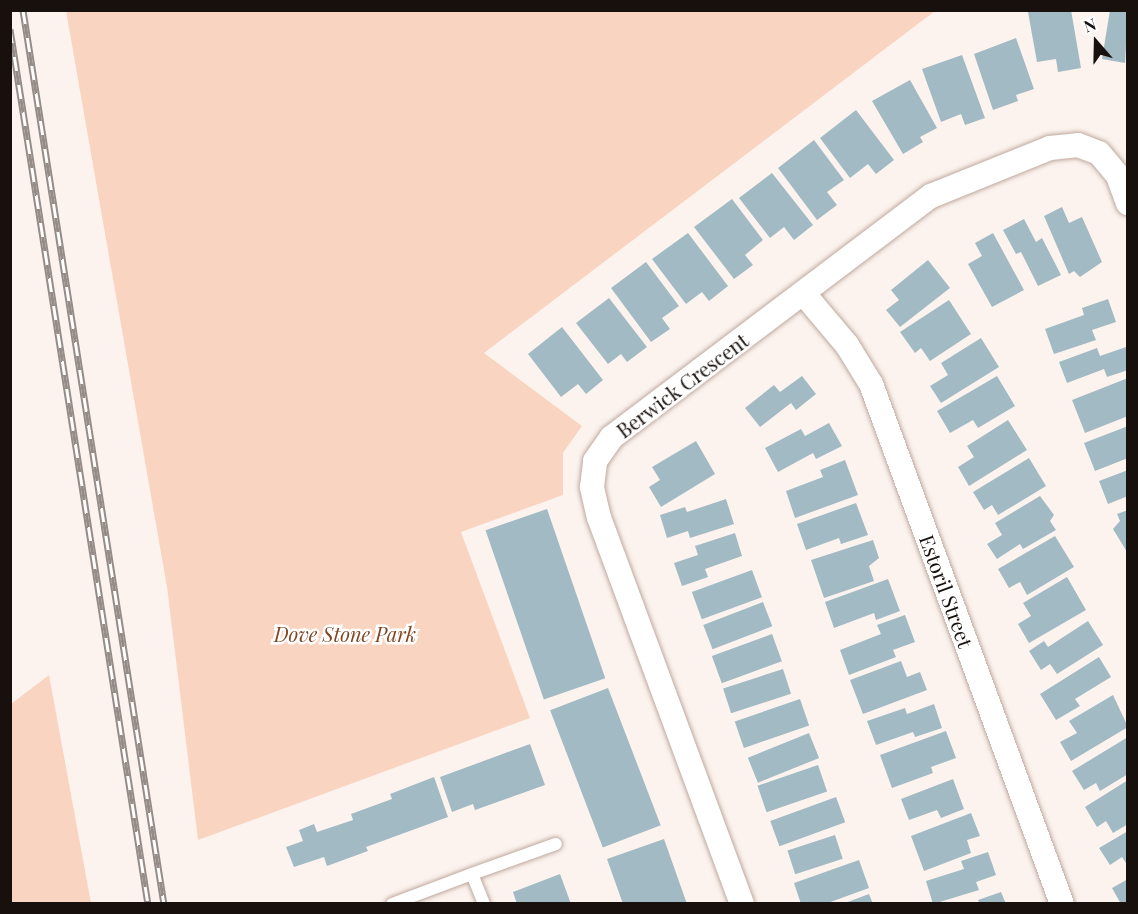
<!DOCTYPE html>
<style>
body{margin:0}
#map{position:relative;width:1138px;height:914px;overflow:hidden;background:#fcf3ee;font-family:"Playfair Display",serif}
div>[style]{position:absolute}
.green>*{inset:0;background:#f9d5c1}
.building>*{inset:0;background:#a2bac3;transform-origin:0 0}
.roads{filter:drop-shadow(0 0 2px #bea99e) drop-shadow(0 0 2px #bea99e)}
.service>*{height:12px;margin:-6px;padding:0 6px;transform-origin:6px;border-radius:6px;background:#fff}
.minor>*{height:24px;margin:-12px;padding:0 12px;transform-origin:12px;border-radius:12px;background:#fff}
.rail>*{height:7px;margin-top:-3.5px;transform-origin:0;background:repeating-linear-gradient(90deg,#fff 0 14px,#958c88 0 28px);box-sizing:border-box;border-block:2px solid #958c88}
span{translate:-50% -50%;white-space:nowrap;text-align:center;line-height:1.15;-webkit-text-stroke:5px #fff;paint-order:stroke}
.street-label{font-size:20px;color:#17100c}
.park-label{font-size:20px;color:#7f4622;font-style:italic}
.frame{position:absolute;inset:0;border:12px solid #17100c;pointer-events:none}
.north{position:absolute;left:1066px;top:12px;width:60px;height:60px;-webkit-text-stroke:4px #fff;paint-order:stroke;rotate:340deg;font-size:16px;font-weight:700;line-height:24px;text-align:center;color:#17100c}
.north::after{content:'';display:block;margin:auto;width:21px;height:27px;background:#17100c;clip-path:polygon(50% 0,100% 100%,50% 72%,0 100%)}
</style>
<div id="map">
<div class="green">
<i style="clip-path:polygon(66px 11px,66px 10px,935px 11px,484px 353px,582px 426px,563px 453px,563px 495px,461px 532px,530px 718px,198px 840px,167px 587px)"></i>
<i style="clip-path:polygon(49px 675px,91px 903px,11px 903px,11px 704px)"></i>
</div>
<div class="building">
<i style="clip-path:polygon(1034px 10px,1071px 10px,1081px 68px,1058px 72px,1056px 59px,1037px 62px,1028px 12px)"></i>
<i style="clip-path:polygon(1110px 10px,1128px 10px,1125px 63px,1102px 59px)"></i>
<i style="clip-path:polygon(1016px 38px,1034px 89px,1016px 95px,1018px 101px,993px 110px,974px 54px)"></i>
<i style="clip-path:polygon(962px 55px,985px 118px,965px 125px,961px 114px,941px 122px,922px 69px)"></i>
<i style="clip-path:polygon(910px 80px,937px 128px,920px 137px,923px 142px,903px 154px,872px 101px)"></i>
<i style="clip-path:polygon(856px 110px,894px 160px,876px 174px,868px 164px,850px 178px,820px 138px)"></i>
<i style="clip-path:polygon(814px 140px,844px 180px,827px 192px,837px 205px,817px 220px,778px 168px)"></i>
<i style="clip-path:polygon(772px 173px,813px 225px,794px 240px,784px 227px,770px 238px,739px 198px)"></i>
<i style="clip-path:polygon(732px 199px,763px 240px,745px 255px,753px 265px,734px 279px,694px 227px)"></i>
<i style="clip-path:polygon(1062px 207px,1069px 223px,1082px 217px,1102px 262px,1080px 277px,1074px 271px,1069px 274px,1044px 216px)"></i>
<i style="clip-path:polygon(1024px 219px,1036px 242px,1042px 238px,1061px 275px,1038px 286px,1021px 252px,1016px 254px,1003px 230px)"></i>
<i style="clip-path:polygon(688px 233px,728px 286px,709px 301px,702px 292px,686px 304px,652px 259px)"></i>
<i style="clip-path:polygon(993px 233px,1024px 290px,992px 307px,968px 264px,982px 256px,975px 243px)"></i>
<i style="clip-path:polygon(928px 260px,950px 288px,900px 327px,886px 310px,899px 300px,891px 290px)"></i>
<i style="clip-path:polygon(646px 262px,679px 306px,662px 318px,670px 329px,651px 342px,611px 288px)"></i>
<i style="clip-path:polygon(609px 298px,647px 347px,627px 362px,621px 354px,608px 364px,576px 323px)"></i>
<i style="clip-path:polygon(1108px 299px,1116px 322px,1092px 330px,1096px 340px,1054px 354px,1045px 329px,1084px 315px,1082px 308px)"></i>
<i style="clip-path:polygon(949px 300px,971px 334px,930px 361px,921px 348px,915px 353px,900px 332px)"></i>
<i style="clip-path:polygon(562px 327px,603px 380px,586px 394px,578px 384px,561px 397px,528px 354px)"></i>
<i style="clip-path:polygon(981px 338px,999px 367px,941px 403px,930px 386px,948px 375px,941px 363px)"></i>
<i style="clip-path:polygon(1126px 347px,1128px 370px,1107px 377px,1104px 369px,1067px 383px,1059px 362px,1097px 348px,1100px 356px)"></i>
<i style="clip-path:polygon(802px 376px,816px 394px,796px 410px,791px 403px,760px 427px,745px 408px,774px 385px,780px 392px)"></i>
<i style="clip-path:polygon(997px 376px,1015px 406px,978px 428px,973px 420px,950px 433px,937px 411px)"></i>
<i style="clip-path:polygon(1128px 378px,1128px 416px,1085px 433px,1072px 400px)"></i>
<i style="clip-path:polygon(1008px 420px,1027px 450px,969px 486px,958px 467px,974px 457px,967px 446px)"></i>
<i style="clip-path:polygon(829px 423px,842px 446px,816px 459px,813px 453px,778px 472px,765px 448px,801px 429px,805px 436px)"></i>
<i style="clip-path:polygon(1128px 426px,1128px 458px,1095px 471px,1084px 443px)"></i>
<i style="clip-path:polygon(696px 441px,715px 474px,661px 507px,649px 487px,660px 480px,652px 467px)"></i>
<i style="clip-path:polygon(1029px 458px,1046px 486px,998px 515px,992px 505px,984px 510px,973px 492px)"></i>
<i style="clip-path:polygon(845px 460px,858px 495px,795px 518px,786px 491px,823px 477px,820px 470px)"></i>
<i style="clip-path:polygon(1128px 470px,1128px 496px,1108px 504px,1099px 481px)"></i>
<i style="clip-path:polygon(1040px 496px,1054px 515px,1050px 521px,1056px 530px,1023px 549px,1020px 544px,997px 559px,987px 544px,1002px 535px,995px 523px)"></i>
<i style="clip-path:polygon(726px 499px,734px 524px,690px 538px,688px 531px,667px 538px,660px 515px,685px 507px,687px 512px)"></i>
<i style="clip-path:polygon(856px 503px,868px 535px,841px 544px,839px 538px,806px 550px,797px 524px)"></i>
<i style="left:547px;top:509px;width:179px;height:65px;rotate:71deg"></i>
<i style="clip-path:polygon(1128px 510px,1128px 552px,1127px 552px,1113px 529px,1120px 521px,1117px 514px)"></i>
<i style="clip-path:polygon(735px 533px,742px 556px,705px 569px,708px 577px,682px 586px,674px 563px,698px 555px,695px 546px)"></i>
<i style="clip-path:polygon(1055px 536px,1074px 567px,1027px 595px,1020px 582px,1009px 588px,998px 569px)"></i>
<i style="clip-path:polygon(873px 540px,879px 558px,869px 566px,874px 581px,824px 598px,811px 560px)"></i>
<i style="left:752px;top:570px;width:29px;height:64px;rotate:70deg"></i>
<i style="clip-path:polygon(1067px 577px,1086px 610px,1029px 643px,1018px 624px,1031px 616px,1023px 603px)"></i>
<i style="clip-path:polygon(888px 579px,900px 611px,876px 620px,874px 613px,834px 628px,825px 602px)"></i>
<i style="left:763px;top:602px;width:26px;height:64px;rotate:69deg"></i>
<i style="clip-path:polygon(905px 615px,915px 642px,893px 650px,896px 657px,849px 675px,840px 650px,881px 634px,877px 625px)"></i>
<i style="clip-path:polygon(1088px 621px,1103px 645px,1057px 674px,1050px 664px,1041px 670px,1029px 651px,1044px 641px,1048px 647px)"></i>
<i style="left:772px;top:634px;width:29px;height:64px;rotate:70deg"></i>
<i style="clip-path:polygon(1099px 657px,1111px 677px,1075px 699px,1080px 706px,1056px 720px,1040px 694px)"></i>
<i style="clip-path:polygon(901px 661px,907px 677px,920px 672px,927px 690px,863px 714px,850px 680px)"></i>
<i style="left:783px;top:669px;width:26px;height:63px;rotate:72deg"></i>
<i style="left:608px;top:688px;width:147px;height:62px;rotate:69deg"></i>
<i style="clip-path:polygon(1113px 695px,1128px 727px,1071px 761px,1060px 742px,1077px 733px,1069px 721px)"></i>
<i style="left:800px;top:699px;width:28px;height:69px;rotate:71deg"></i>
<i style="clip-path:polygon(934px 704px,942px 728px,915px 737px,913px 732px,876px 745px,867px 721px,905px 708px,907px 714px)"></i>
<i style="clip-path:polygon(946px 731px,956px 758px,931px 767px,933px 773px,892px 788px,880px 755px)"></i>
<i style="left:809px;top:733px;width:27px;height:66px;rotate:68deg"></i>
<i style="clip-path:polygon(1128px 737px,1128px 774px,1100px 791px,1096px 783px,1084px 790px,1072px 771px)"></i>
<i style="clip-path:polygon(530px 744px,545px 785px,475px 810px,473px 804px,452px 812px,440px 777px)"></i>
<i style="left:818px;top:765px;width:28px;height:64px;rotate:71deg"></i>
<i style="clip-path:polygon(434px 777px,448px 817px,366px 847px,368px 851px,327px 866px,324px 857px,294px 867px,286px 847px,303px 841px,299px 830px,314px 824px,317px 832px,353px 820px,351px 814px,392px 799px,390px 794px)"></i>
<i style="clip-path:polygon(953px 779px,964px 809px,941px 818px,937px 810px,909px 820px,901px 799px)"></i>
<i style="clip-path:polygon(1128px 780px,1128px 824px,1113px 833px,1106px 821px,1097px 827px,1085px 807px)"></i>
<i style="left:836px;top:797px;width:27px;height:70px;rotate:70deg"></i>
<i style="clip-path:polygon(971px 813px,980px 836px,967px 840px,971px 853px,924px 871px,911px 836px)"></i>
<i style="clip-path:polygon(1128px 831px,1128px 866px,1122px 857px,1110px 865px,1099px 848px)"></i>
<i style="left:835px;top:835px;width:25px;height:50px;rotate:72deg"></i>
<i style="clip-path:polygon(664px 839px,687px 904px,623px 904px,607px 859px)"></i>
<i style="clip-path:polygon(988px 852px,996px 875px,976px 882px,979px 890px,933px 904px,926px 881px,964px 869px,961px 861px)"></i>
<i style="clip-path:polygon(859px 860px,869px 888px,825px 904px,801px 904px,794px 883px)"></i>
<i style="clip-path:polygon(560px 874px,571px 904px,517px 904px,513px 892px)"></i>
<i style="clip-path:polygon(1128px 879px,1128px 904px,1121px 904px,1112px 888px)"></i>
<i style="clip-path:polygon(1001px 892px,1006px 904px,980px 904px,978px 900px)"></i>
<i style="clip-path:polygon(869px 894px,873px 904px,846px 904px,845px 903px)"></i>
</div>
<div class="roads">
<div class="service">
<i style="left:472px;top:874px;width:89px;rotate:-19.7deg"></i>
<i style="left:392px;top:904px;width:85px;rotate:-20.6deg"></i>
<i style="left:472px;top:874px;width:32px;rotate:68deg"></i>
</div>
<div class="minor">
<i style="left:804px;top:294px;width:67px;rotate:49.9deg"></i>
<i style="left:847px;top:345px;width:46px;rotate:58.4deg"></i>
<i style="left:871px;top:384px;width:554px;rotate:69.83deg"></i>
<i style="left:742px;top:904px;width:412px;rotate:-110.3deg"></i>
<i style="left:599px;top:518px;width:32px;rotate:-103deg"></i>
<i style="left:592px;top:487px;width:26px;rotate:-83deg"></i>
<i style="left:595px;top:461px;width:29px;rotate:-55deg"></i>
<i style="left:612px;top:437px;width:400px;rotate:-37.1deg"></i>
<i style="left:931px;top:196px;width:128px;rotate:-22deg"></i>
<i style="left:1050px;top:148px;width:28px;rotate:-6deg"></i>
<i style="left:1078px;top:145px;width:22px;rotate:21deg"></i>
<i style="left:1099px;top:153px;width:30px;rotate:50deg"></i>
<i style="left:1118px;top:176px;width:29px;rotate:70deg"></i>
</div>
</div>
<div class="rail">
<i style="left:23px;top:10px;width:905px;rotate:81.04deg"></i>
<i style="left:10px;top:29px;width:886px;rotate:81.04deg"></i>
</div>
<div class="street-label">
<span style="left:682px;top:385px;rotate:-37deg">Berwick Crescent</span>
<span style="left:947px;top:591px;rotate:70deg">Estoril Street</span>
</div>
<div class="park-label">
<span style="left:345px;top:633px">Dove Stone Park</span>
</div>
<div class="frame"></div>
<div class="north">N</div>
</div>
